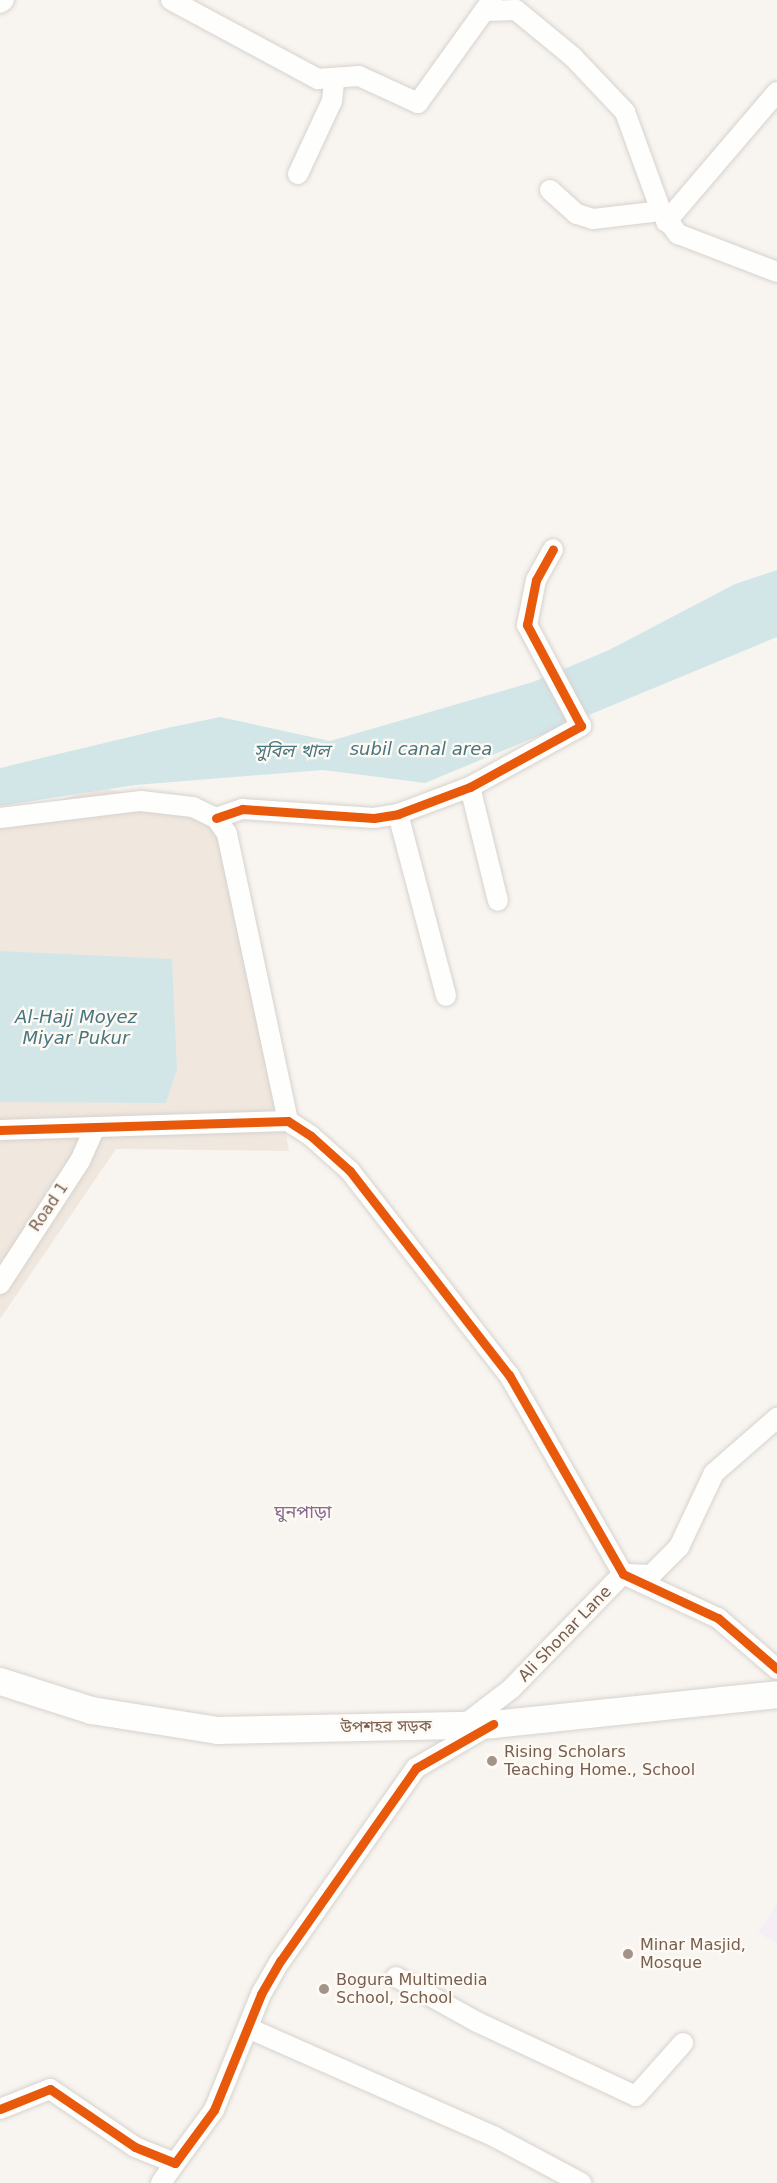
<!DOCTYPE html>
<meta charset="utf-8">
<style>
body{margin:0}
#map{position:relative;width:777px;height:2183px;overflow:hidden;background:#f8f5f0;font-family:"DejaVu Sans","Noto Sans Bengali",sans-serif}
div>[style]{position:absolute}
.residential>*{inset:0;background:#f0e8df}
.education>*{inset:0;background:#f5eef4}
.water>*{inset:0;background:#d2e6e8}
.roads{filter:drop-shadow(0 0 2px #d7d2ce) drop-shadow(0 0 2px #d7d2ce)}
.minor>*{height:20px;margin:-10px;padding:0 10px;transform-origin:10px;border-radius:10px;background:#fefefd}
.secondary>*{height:27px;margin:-13.5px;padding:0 13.5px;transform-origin:13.5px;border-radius:13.5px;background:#fefefd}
.cycleway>*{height:9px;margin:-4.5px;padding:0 4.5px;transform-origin:4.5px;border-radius:4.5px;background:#e8590c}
.dots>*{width:16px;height:16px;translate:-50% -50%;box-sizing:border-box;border:3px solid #fefaf3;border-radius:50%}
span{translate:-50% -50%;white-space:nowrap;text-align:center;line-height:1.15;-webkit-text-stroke:4.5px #fefaf3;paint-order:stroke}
.street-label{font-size:16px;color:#765e50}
.poi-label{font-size:16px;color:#765e50}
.left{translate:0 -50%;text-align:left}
.water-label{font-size:18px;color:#487680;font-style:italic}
.neighbourhood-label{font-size:18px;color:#846991}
</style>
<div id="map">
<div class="residential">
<i style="clip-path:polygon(99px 787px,211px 814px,235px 832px,289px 1151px,116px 1149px,0 1319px,0 820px)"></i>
</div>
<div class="education">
<i style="clip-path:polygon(777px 1903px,777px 1944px,758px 1932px)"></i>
</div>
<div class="water">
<i style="clip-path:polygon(777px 570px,777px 637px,425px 783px,323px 770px,135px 785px,0 806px,0 768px,167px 728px,220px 717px,330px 741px,533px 682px,609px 650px,735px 584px)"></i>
<i style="clip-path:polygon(0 951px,172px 959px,177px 1069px,166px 1103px,0 1102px)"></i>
</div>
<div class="roads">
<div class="minor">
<i style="left:171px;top:0;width:167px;rotate:28.3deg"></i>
<i style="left:318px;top:79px;width:41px;rotate:-4.2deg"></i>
<i style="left:359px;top:76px;width:65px;rotate:24.6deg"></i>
<i style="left:418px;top:103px;width:127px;rotate:-54.3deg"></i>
<i style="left:0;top:3px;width:5px;rotate:-37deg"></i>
<i style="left:487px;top:11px;width:29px;rotate:-2deg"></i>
<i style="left:516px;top:10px;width:74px;rotate:39.5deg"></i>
<i style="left:573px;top:57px;width:76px;rotate:46.6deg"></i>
<i style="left:625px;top:112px;width:105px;rotate:70deg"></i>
<i style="left:661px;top:211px;width:29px;rotate:54deg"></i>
<i style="left:678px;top:234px;width:106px;rotate:21deg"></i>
<i style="left:298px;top:174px;width:81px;rotate:-65deg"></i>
<i style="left:332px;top:101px;width:19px;rotate:-84deg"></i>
<i style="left:550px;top:190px;width:36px;rotate:42deg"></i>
<i style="left:577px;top:214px;width:17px;rotate:17deg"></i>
<i style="left:593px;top:219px;width:68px;rotate:-6.7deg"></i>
<i style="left:666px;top:222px;width:171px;rotate:-49.5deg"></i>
<i style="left:470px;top:787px;width:117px;rotate:76.2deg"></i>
<i style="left:398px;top:814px;width:188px;rotate:75.2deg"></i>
<i style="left:0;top:818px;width:142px;rotate:-6.9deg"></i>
<i style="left:141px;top:801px;width:52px;rotate:6.6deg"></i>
<i style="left:193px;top:807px;width:25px;rotate:26deg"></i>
<i style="left:216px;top:818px;width:19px;rotate:55deg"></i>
<i style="left:227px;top:834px;width:293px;rotate:78deg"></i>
<i style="left:216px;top:818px;width:28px;rotate:-19deg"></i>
<i style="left:242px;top:809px;width:132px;rotate:3.9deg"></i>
<i style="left:374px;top:818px;width:24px;rotate:-9deg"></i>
<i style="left:398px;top:814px;width:77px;rotate:-20.6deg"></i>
<i style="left:470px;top:787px;width:127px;rotate:-28.8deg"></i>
<i style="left:581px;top:726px;width:115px;rotate:-118.1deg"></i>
<i style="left:527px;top:625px;width:46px;rotate:-78.7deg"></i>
<i style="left:536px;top:580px;width:35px;rotate:-61deg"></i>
<i style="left:0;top:1130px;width:288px;rotate:-1.8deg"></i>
<i style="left:288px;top:1121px;width:27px;rotate:33deg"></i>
<i style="left:311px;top:1136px;width:52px;rotate:41.9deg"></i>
<i style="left:350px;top:1171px;width:259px;rotate:52.1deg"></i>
<i style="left:509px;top:1375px;width:229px;rotate:60.2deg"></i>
<i style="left:623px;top:1574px;width:105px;rotate:24.9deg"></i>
<i style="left:718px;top:1618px;width:78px;rotate:40.8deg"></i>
<i style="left:0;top:1284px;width:147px;rotate:-57deg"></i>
<i style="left:80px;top:1161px;width:36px;rotate:-66deg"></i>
<i style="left:629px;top:1574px;width:22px;rotate:3deg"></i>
<i style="left:651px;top:1575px;width:40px;rotate:-45deg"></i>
<i style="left:679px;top:1547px;width:82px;rotate:-64.7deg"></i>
<i style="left:714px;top:1473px;width:84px;rotate:-41.1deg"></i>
<i style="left:464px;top:1725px;width:59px;rotate:-37.5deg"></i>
<i style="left:511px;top:1689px;width:161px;rotate:-45.8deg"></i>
<i style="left:396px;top:1977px;width:93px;rotate:29.1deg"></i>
<i style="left:477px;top:2022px;width:175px;rotate:25deg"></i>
<i style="left:636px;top:2096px;width:71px;rotate:-48.4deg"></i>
<i style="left:248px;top:2028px;width:270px;rotate:23.8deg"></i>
<i style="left:495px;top:2137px;width:98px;rotate:28.1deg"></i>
<i style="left:0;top:2109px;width:54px;rotate:-21.8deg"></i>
<i style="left:50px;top:2089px;width:103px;rotate:34.3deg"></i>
<i style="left:135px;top:2147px;width:43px;rotate:21.8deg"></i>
<i style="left:175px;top:2163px;width:66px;rotate:-53.7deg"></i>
<i style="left:214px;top:2110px;width:125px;rotate:-67.9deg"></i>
<i style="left:261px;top:1994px;width:39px;rotate:-60deg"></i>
<i style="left:281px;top:1960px;width:235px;rotate:-54.9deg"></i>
<i style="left:416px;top:1768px;width:86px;rotate:-30.2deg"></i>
<i style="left:161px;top:2183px;width:24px;rotate:-55deg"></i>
</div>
<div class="secondary">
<i style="left:0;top:1681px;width:96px;rotate:17.7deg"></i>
<i style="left:91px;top:1710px;width:128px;rotate:9deg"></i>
<i style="left:217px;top:1730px;width:276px;rotate:-1.2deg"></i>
<i style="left:493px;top:1724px;width:286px;rotate:-6deg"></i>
</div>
</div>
<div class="cycleway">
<i style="left:216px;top:818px;width:28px;rotate:-19deg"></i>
<i style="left:242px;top:809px;width:132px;rotate:3.9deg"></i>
<i style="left:374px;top:818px;width:24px;rotate:-9deg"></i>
<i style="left:398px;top:814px;width:77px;rotate:-20.6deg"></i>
<i style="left:470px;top:787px;width:127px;rotate:-28.8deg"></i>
<i style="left:581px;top:726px;width:115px;rotate:-118.1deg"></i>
<i style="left:527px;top:625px;width:46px;rotate:-78.7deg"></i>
<i style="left:536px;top:580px;width:35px;rotate:-61deg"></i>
<i style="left:0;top:1130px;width:288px;rotate:-1.8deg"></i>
<i style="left:288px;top:1121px;width:27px;rotate:33deg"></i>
<i style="left:311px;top:1136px;width:52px;rotate:41.9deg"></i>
<i style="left:350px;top:1171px;width:259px;rotate:52.1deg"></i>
<i style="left:509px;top:1375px;width:229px;rotate:60.2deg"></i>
<i style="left:623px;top:1574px;width:105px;rotate:24.9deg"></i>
<i style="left:718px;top:1618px;width:78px;rotate:40.8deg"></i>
<i style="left:0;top:2109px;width:54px;rotate:-21.8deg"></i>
<i style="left:50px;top:2089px;width:103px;rotate:34.3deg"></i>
<i style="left:135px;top:2147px;width:43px;rotate:21.8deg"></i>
<i style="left:175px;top:2163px;width:66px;rotate:-53.7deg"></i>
<i style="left:214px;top:2110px;width:125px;rotate:-67.9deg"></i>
<i style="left:261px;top:1994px;width:39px;rotate:-60deg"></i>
<i style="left:281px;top:1960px;width:235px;rotate:-54.9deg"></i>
<i style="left:416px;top:1768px;width:89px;rotate:-29.7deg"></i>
</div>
<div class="dots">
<i style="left:492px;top:1761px;background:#a49388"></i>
<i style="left:628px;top:1954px;background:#a49388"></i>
<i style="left:324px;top:1989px;background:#a49388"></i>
</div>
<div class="street-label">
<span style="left:49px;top:1207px;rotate:-56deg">Road 1</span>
<span style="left:565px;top:1634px;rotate:-46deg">Ali Shonar Lane</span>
<span style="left:386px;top:1727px;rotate:-1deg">উপশহর সড়ক</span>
</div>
<div class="poi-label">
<span class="left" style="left:504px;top:1761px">Rising Scholars<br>Teaching Home., School</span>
<span class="left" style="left:640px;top:1954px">Minar Masjid,<br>Mosque</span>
<span class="left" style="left:336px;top:1989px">Bogura Multimedia<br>School, School</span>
</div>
<div class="water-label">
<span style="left:421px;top:749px">subil canal area</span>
<span style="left:292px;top:751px">সুবিল খাল</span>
<span style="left:76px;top:1028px">Al-Hajj Moyez<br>Miyar Pukur</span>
</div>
<div class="neighbourhood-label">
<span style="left:303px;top:1512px">ঘুনপাড়া</span>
</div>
</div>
